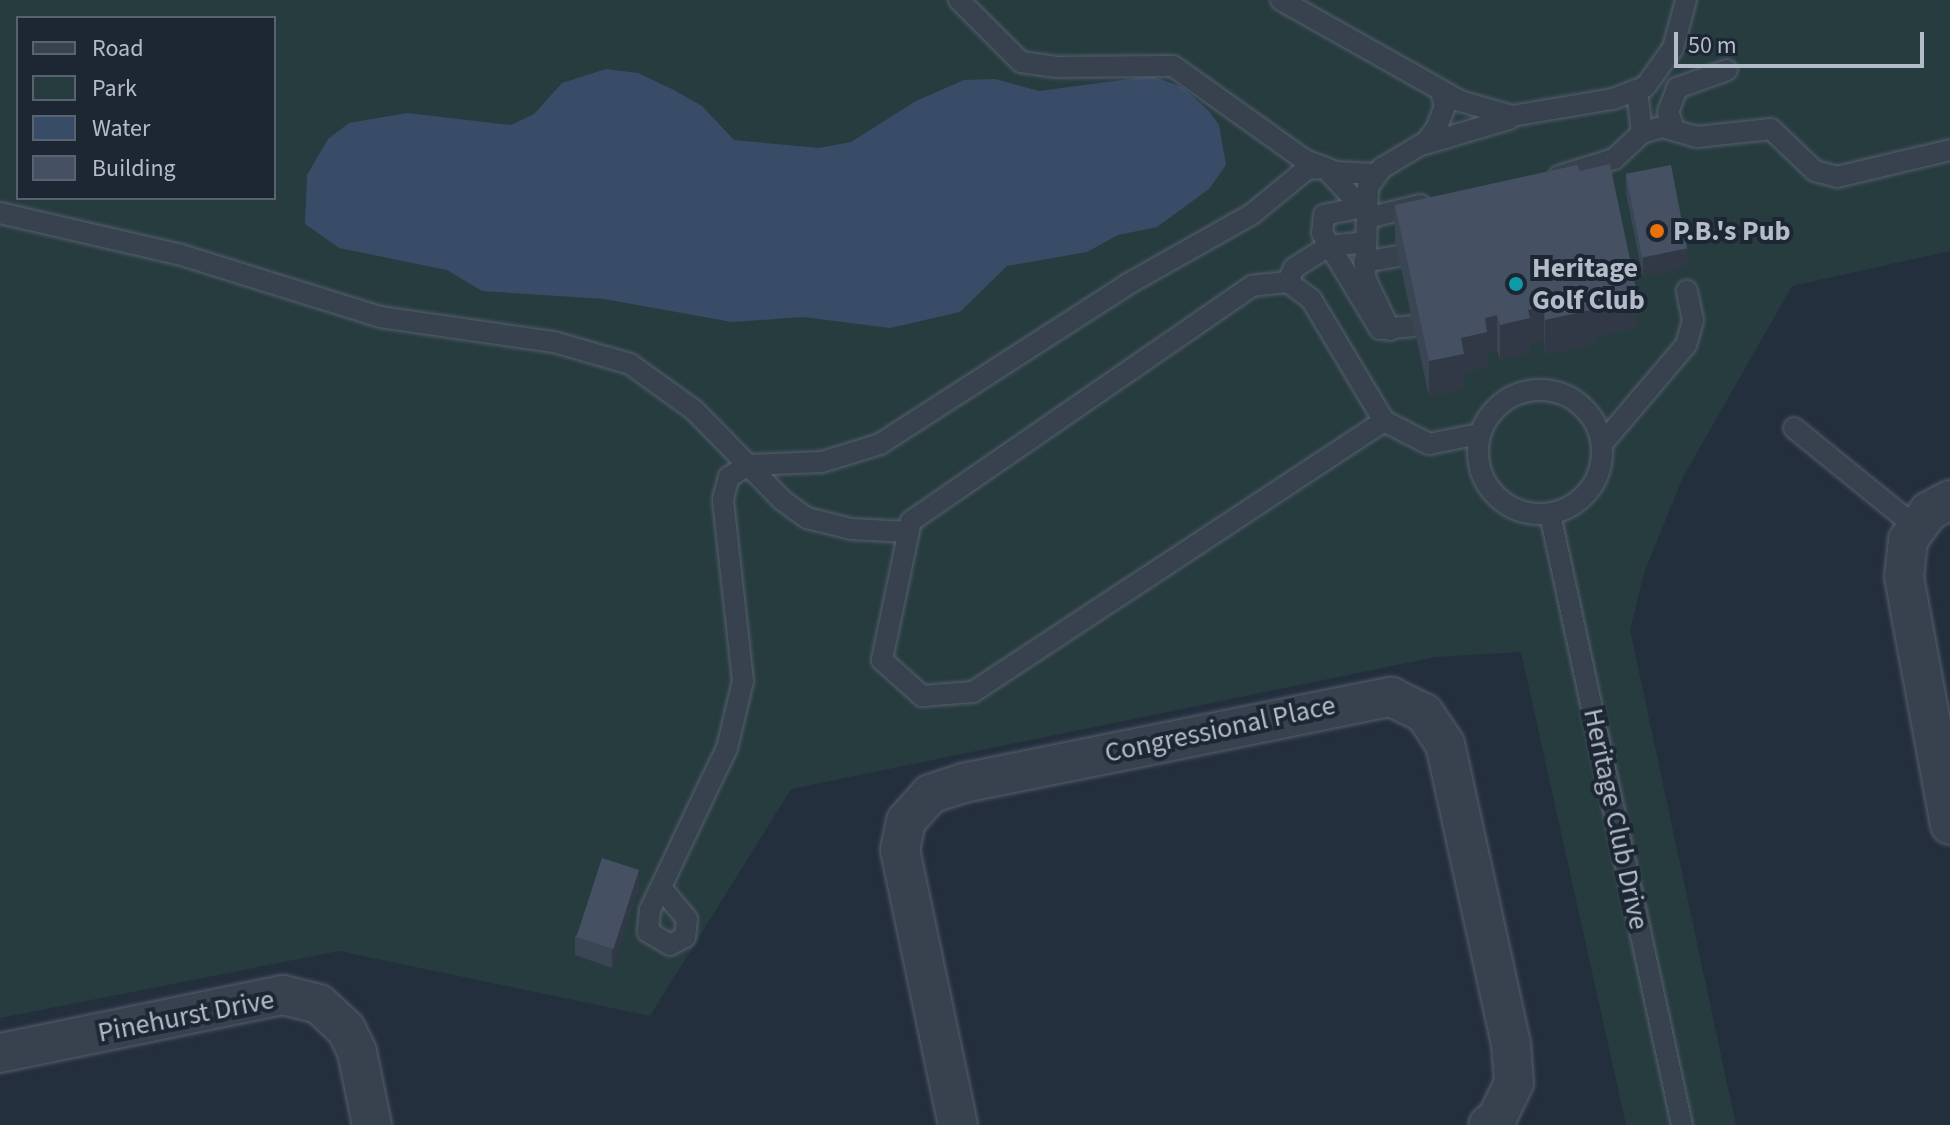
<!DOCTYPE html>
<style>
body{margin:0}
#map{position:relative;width:1950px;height:1125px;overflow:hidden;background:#242f3e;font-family:"Source Sans 3",sans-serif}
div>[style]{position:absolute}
.green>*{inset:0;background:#263c3f}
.water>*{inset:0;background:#394c67}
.roads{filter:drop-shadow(0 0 2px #565f6c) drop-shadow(0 0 2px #565f6c)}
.service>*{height:20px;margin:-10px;padding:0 10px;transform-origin:10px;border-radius:10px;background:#38414e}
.service>.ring{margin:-10px;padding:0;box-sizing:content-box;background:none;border:20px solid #38414e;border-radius:50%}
.minor>*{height:38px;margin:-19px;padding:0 19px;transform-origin:19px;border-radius:19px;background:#38414e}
.wall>*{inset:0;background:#3b4654}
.shaded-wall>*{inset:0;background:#303945}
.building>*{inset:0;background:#455162;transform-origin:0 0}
.dots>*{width:22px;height:22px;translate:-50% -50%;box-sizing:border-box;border:4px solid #1d2633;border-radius:50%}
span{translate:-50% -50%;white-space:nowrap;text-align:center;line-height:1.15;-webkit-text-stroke:8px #1d2633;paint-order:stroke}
.poi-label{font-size:28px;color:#b4bcc9;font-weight:700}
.left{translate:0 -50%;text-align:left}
.street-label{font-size:28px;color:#b4bcc9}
.legend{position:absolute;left:16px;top:16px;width:260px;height:184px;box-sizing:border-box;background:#1d2633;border:2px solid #59626f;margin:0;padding:10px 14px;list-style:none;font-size:24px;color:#b4bcc9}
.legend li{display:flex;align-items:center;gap:16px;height:40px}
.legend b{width:40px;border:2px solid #59626f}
.scale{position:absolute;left:1674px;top:32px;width:250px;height:36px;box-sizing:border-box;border:4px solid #b4bcc9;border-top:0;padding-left:10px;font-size:24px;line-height:28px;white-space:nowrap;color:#b4bcc9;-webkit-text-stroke:6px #1d2633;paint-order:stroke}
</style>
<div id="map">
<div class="green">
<i style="clip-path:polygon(evenodd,0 0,1950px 0,1950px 251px,1792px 286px,1683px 477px,1644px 573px,1630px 630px,1736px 1125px,1626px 1125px,1521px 652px,1436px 657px,791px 789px,650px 1016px,339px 951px,0 1018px,0 0,18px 18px,274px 18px,274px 198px,18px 198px,18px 18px)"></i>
</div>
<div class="water">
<i style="clip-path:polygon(606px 69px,638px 73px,672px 89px,702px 106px,734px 140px,819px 148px,851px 142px,916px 101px,964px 80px,995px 79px,1039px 91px,1152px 76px,1182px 87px,1209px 111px,1219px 125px,1226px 165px,1209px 189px,1157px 227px,1118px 235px,1087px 252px,1007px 266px,960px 312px,890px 328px,803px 317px,732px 322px,604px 299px,482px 291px,447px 270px,339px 248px,305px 224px,307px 175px,328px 139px,349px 123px,407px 113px,511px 125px,534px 114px,562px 83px)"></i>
</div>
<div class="roads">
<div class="service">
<i style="left:959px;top:0;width:88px;rotate:45deg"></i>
<i style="left:1021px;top:62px;width:34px;rotate:8deg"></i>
<i style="left:1055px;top:67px;width:118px;rotate:-0.5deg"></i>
<i style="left:1173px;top:66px;width:162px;rotate:35.5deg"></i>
<i style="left:1305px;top:160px;width:33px;rotate:21deg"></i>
<i style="left:1336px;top:172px;width:40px;rotate:2.9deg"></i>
<i style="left:1281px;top:0;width:206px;rotate:29.4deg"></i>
<i style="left:1460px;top:101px;width:54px;rotate:16.1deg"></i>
<i style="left:1512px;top:116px;width:102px;rotate:-9.6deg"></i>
<i style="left:1613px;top:99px;width:34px;rotate:-21deg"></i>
<i style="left:1645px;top:87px;width:48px;rotate:-54.3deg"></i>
<i style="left:1673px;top:48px;width:50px;rotate:-74.8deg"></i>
<i style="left:1637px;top:90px;width:43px;rotate:83.4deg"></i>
<i style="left:1674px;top:129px;width:18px;rotate:-109deg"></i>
<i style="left:1668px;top:112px;width:26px;rotate:-69deg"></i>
<i style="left:1677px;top:88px;width:53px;rotate:-19.8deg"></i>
<i style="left:1425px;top:144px;width:88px;rotate:-16.6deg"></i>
<i style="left:1559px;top:176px;width:58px;rotate:-17.2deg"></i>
<i style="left:1614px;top:159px;width:38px;rotate:-43deg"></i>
<i style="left:1642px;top:133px;width:21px;rotate:-17deg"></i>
<i style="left:1662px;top:127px;width:36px;rotate:16deg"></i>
<i style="left:1697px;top:137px;width:74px;rotate:-6.2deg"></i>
<i style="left:1771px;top:129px;width:61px;rotate:43.7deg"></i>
<i style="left:1815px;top:171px;width:23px;rotate:15deg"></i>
<i style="left:1837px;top:177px;width:116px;rotate:-13.4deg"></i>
<i style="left:1362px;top:207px;width:39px;rotate:168deg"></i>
<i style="left:1324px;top:215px;width:18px;rotate:96deg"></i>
<i style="left:1322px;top:233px;width:112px;rotate:58.9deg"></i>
<i style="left:1380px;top:329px;width:32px;rotate:-5deg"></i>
<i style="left:0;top:213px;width:183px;rotate:13deg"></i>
<i style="left:178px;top:254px;width:212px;rotate:17.3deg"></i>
<i style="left:380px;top:317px;width:176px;rotate:8.2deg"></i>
<i style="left:554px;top:342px;width:79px;rotate:16.1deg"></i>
<i style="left:630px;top:364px;width:79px;rotate:35.7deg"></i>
<i style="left:694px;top:410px;width:126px;rotate:45.6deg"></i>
<i style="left:782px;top:500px;width:31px;rotate:36deg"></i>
<i style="left:807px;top:518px;width:45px;rotate:14deg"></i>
<i style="left:851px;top:529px;width:57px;rotate:3deg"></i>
<i style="left:1371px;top:217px;width:51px;rotate:-13.5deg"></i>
<i style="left:1364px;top:262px;width:34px;rotate:-10deg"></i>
<i style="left:1288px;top:282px;width:15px;rotate:-67deg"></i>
<i style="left:1294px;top:268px;width:41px;rotate:-32.2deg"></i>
<i style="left:1329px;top:246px;width:36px;rotate:-6deg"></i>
<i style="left:1390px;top:330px;width:58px;rotate:-115.7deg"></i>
<i style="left:1365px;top:278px;width:91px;rotate:-88.1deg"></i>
<i style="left:1368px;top:187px;width:24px;rotate:-54deg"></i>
<i style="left:1382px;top:168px;width:52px;rotate:-31deg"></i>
<i style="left:1427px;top:141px;width:17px;rotate:-54deg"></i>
<i style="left:1437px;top:127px;width:22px;rotate:-69deg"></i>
<i style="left:1445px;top:106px;width:16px;rotate:-105deg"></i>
<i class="ring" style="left:1478px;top:390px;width:104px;height:104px"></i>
<i style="left:1384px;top:421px;width:142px;rotate:-120.9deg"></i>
<i style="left:1311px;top:299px;width:29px;rotate:-144deg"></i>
<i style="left:1288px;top:282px;width:36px;rotate:174deg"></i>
<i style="left:1252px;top:286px;width:414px;rotate:145.4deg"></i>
<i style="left:911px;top:521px;width:142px;rotate:101.8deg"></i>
<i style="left:882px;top:660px;width:54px;rotate:42deg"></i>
<i style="left:922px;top:696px;width:51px;rotate:-4.5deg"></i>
<i style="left:973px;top:692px;width:492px;rotate:-33.4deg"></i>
<i style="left:1384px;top:421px;width:51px;rotate:27.1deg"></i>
<i style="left:1429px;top:444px;width:51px;rotate:-11.3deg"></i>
<i style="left:1794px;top:428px;width:159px;rotate:39.1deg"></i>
<i style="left:1602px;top:444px;width:130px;rotate:-49.7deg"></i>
<i style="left:1686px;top:345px;width:26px;rotate:-74deg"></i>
<i style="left:1693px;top:320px;width:30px;rotate:-102deg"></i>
<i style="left:1550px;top:514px;width:625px;rotate:77.81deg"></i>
<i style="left:661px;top:888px;width:40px;rotate:50deg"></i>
<i style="left:687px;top:919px;width:18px;rotate:96deg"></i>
<i style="left:685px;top:937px;width:17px;rotate:152deg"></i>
<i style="left:670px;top:945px;width:26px;rotate:-149deg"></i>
<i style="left:648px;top:932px;width:22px;rotate:-85deg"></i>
<i style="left:650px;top:910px;width:21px;rotate:-65deg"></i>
<i style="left:659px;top:891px;width:124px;rotate:-64.7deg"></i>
<i style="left:712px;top:779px;width:34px;rotate:-64deg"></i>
<i style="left:727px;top:748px;width:69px;rotate:-76.6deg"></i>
<i style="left:743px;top:681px;width:183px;rotate:-96.3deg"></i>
<i style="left:723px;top:499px;width:23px;rotate:-75deg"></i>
<i style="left:729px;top:477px;width:22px;rotate:-32deg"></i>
<i style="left:748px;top:465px;width:74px;rotate:-2.3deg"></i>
<i style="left:822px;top:462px;width:61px;rotate:-17.2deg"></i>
<i style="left:880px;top:444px;width:295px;rotate:-32.8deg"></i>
<i style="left:1128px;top:284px;width:142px;rotate:-29.4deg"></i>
<i style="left:1252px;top:214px;width:71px;rotate:-39.3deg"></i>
<i style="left:1307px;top:169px;width:18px;rotate:-3deg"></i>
<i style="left:1325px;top:168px;width:67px;rotate:46.8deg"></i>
</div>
<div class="minor">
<i style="left:1950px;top:500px;width:24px;rotate:152deg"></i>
<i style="left:1929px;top:511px;width:36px;rotate:126deg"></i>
<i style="left:1908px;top:540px;width:37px;rotate:96deg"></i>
<i style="left:1904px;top:577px;width:252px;rotate:79.5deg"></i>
<i style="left:0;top:1053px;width:289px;rotate:-11.6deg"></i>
<i style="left:283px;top:995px;width:37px;rotate:14deg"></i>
<i style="left:319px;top:1004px;width:37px;rotate:43deg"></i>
<i style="left:346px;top:1029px;width:25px;rotate:64deg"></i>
<i style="left:357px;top:1052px;width:75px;rotate:78.4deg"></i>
<i style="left:958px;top:1125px;width:281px;rotate:-101.9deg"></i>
<i style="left:900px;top:850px;width:30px;rotate:-78deg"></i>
<i style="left:906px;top:821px;width:36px;rotate:-48deg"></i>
<i style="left:930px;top:794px;width:35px;rotate:-18deg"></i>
<i style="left:963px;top:783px;width:437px;rotate:-11.4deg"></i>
<i style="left:1391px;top:697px;width:37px;rotate:26deg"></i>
<i style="left:1424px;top:713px;width:37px;rotate:56deg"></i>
<i style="left:1445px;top:744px;width:306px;rotate:77.6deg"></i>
<i style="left:1511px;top:1043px;width:40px;rotate:85.7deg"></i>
<i style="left:1514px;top:1083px;width:39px;rotate:116deg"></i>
<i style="left:1497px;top:1118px;width:11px;rotate:142deg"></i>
</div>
</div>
<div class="wall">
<i style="clip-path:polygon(1626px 175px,1687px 267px,1643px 277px,1626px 194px)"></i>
<i style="clip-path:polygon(1395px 205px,1637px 328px,1596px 337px,1596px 344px,1545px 355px,1544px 340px,1530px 344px,1530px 353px,1500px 360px,1497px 350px,1487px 353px,1487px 367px,1464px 373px,1464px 389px,1429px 396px,1395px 241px)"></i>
<i style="clip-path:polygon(639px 889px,612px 968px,575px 955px,575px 936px)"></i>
</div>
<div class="shaded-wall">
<i style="clip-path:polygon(1687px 248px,1687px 267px,1643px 277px,1643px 258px)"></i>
<i style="clip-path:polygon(1637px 293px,1637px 328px,1596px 337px,1596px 344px,1545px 355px,1545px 320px,1594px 302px)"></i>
<i style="clip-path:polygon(1544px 305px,1544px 340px,1530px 344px,1530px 353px,1500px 360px,1500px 325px,1528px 310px)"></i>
<i style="clip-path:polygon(1497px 315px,1497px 350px,1487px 353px,1487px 367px,1464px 373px,1464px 389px,1429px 396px,1429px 361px,1485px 318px)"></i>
<i style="clip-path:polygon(639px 870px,639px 889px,612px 968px,612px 949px)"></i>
</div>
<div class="building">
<i style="clip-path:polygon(1610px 164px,1637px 293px,1594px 302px,1596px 309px,1545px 320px,1544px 305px,1528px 310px,1530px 318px,1500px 325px,1497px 315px,1485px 318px,1487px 332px,1461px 338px,1464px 354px,1429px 361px,1395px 205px,1577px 165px,1580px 171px)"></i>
<i style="left:1671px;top:165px;width:85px;height:46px;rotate:79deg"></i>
<i style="left:602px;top:858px;width:39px;height:83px;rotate:18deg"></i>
</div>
<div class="dots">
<i style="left:1657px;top:231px;background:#e8710a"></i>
<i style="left:1516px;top:284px;background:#0f9aa8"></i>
</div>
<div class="poi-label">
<span class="left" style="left:1673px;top:231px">P.B.'s Pub</span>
<span class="left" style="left:1532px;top:284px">Heritage<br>Golf Club</span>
</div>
<div class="street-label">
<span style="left:1220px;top:729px;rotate:-12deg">Congressional Place</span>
<span style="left:1616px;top:819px;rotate:78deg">Heritage Club Drive</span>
<span style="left:186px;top:1016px;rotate:-11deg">Pinehurst Drive</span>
</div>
<ul class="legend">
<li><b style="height:10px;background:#38414e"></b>Road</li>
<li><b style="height:22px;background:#263c3f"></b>Park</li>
<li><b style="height:22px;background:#394c67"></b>Water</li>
<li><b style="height:22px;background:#455162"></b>Building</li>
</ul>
<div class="scale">50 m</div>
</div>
